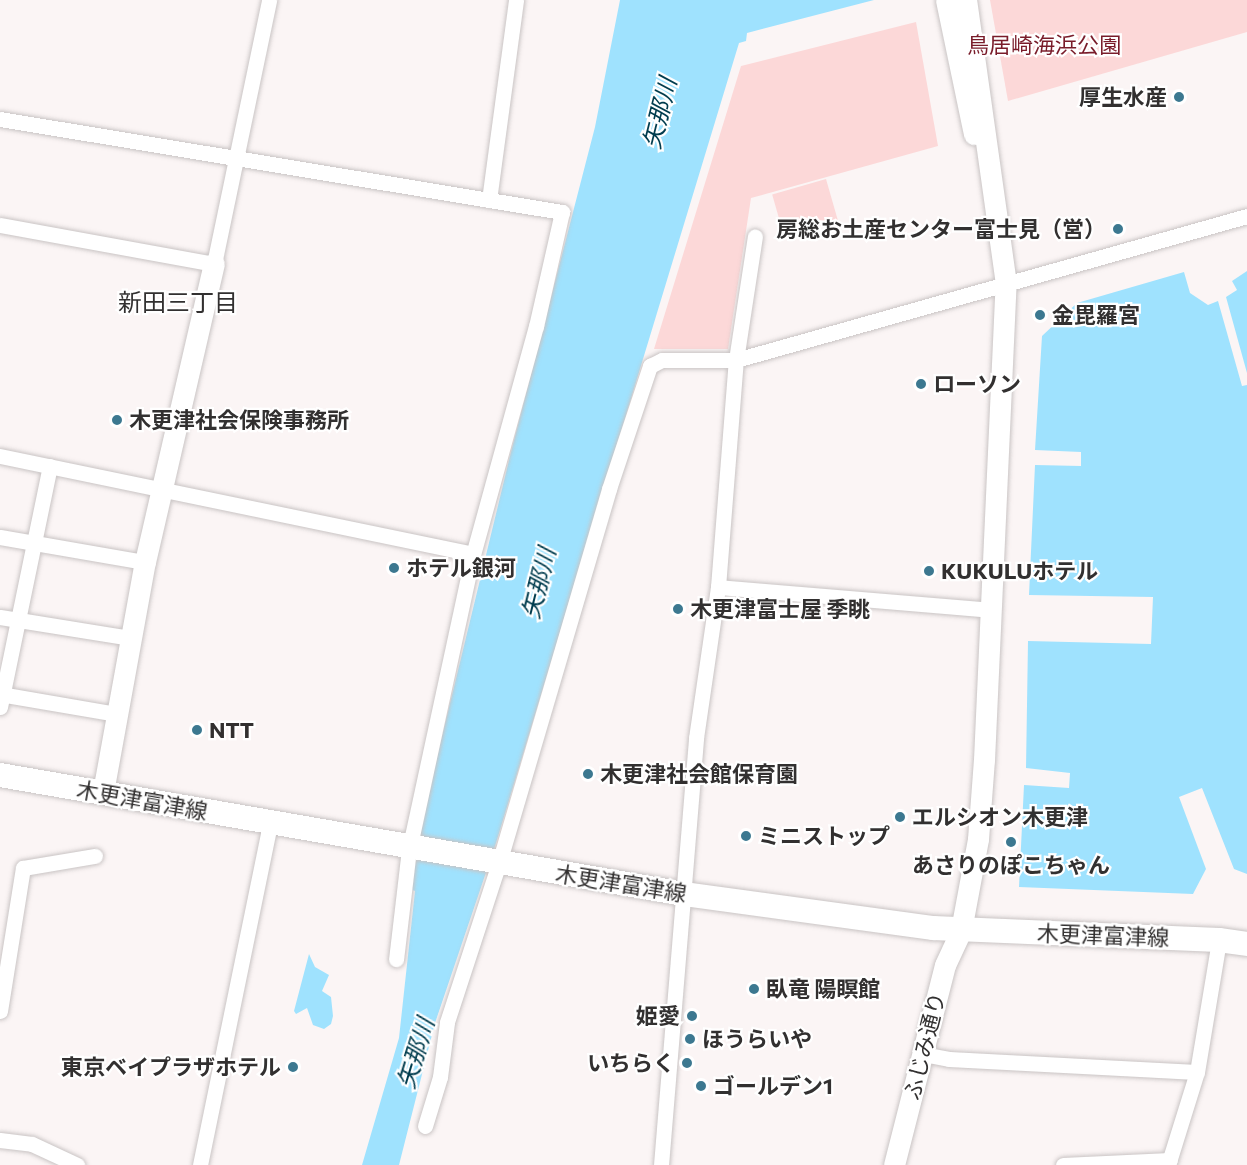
<!DOCTYPE html>
<meta charset="utf-8">
<style>
body{margin:0}
#map{position:relative;width:1247px;height:1165px;overflow:hidden;background:#fbf5f5;font-family:Commissioner,"Noto Sans JP",sans-serif}
div>[style]{position:absolute}
.green>*{inset:0;background:#fcd8d8;transform-origin:0 0}
.water>*{inset:0;background:#9fe2fe}
.roads{filter:drop-shadow(0 0 2px #c9c4c4) drop-shadow(0 0 2px #c9c4c4)}
.street>*{height:15px;margin:-7.5px;padding:0 7.5px;transform-origin:7.5px;border-radius:7.5px;background:#fff}
.secondary>*{height:21px;margin:-10.5px;padding:0 10.5px;transform-origin:10.5px;border-radius:10.5px;background:#fff}
.primary>*{height:24px;margin:-12px;padding:0 12px;transform-origin:12px;border-radius:12px;background:#fff}
.dots>*{width:16px;height:16px;translate:-50% -50%;box-sizing:border-box;border:3px solid #fff;border-radius:50%}
span{translate:-50% -50%;white-space:nowrap;text-align:center;line-height:1.15;-webkit-text-stroke:4.5px #fff;paint-order:stroke}
.park-label{font-size:22px;color:#791c2a}
.poi-label{font-size:22px;color:#323030;font-weight:700}
.right{translate:-100% -50%;text-align:right}
.left{translate:0 -50%;text-align:left}
.street-label{font-size:22px;color:#323030}
.water-label{font-size:24px;color:#003c4e;font-style:italic}
.neighbourhood-label{font-size:24px;color:#323030}
</style>
<div id="map">
<div class="green">
<i style="clip-path:polygon(990px 0,1247px 0,1247px 32px,1008px 101px)"></i>
<i style="clip-path:polygon(916px 22px,938px 146px,751px 198px,728px 349px,654px 349px,741px 66px)"></i>
<i style="left:826px;top:179px;width:44px;height:56px;rotate:74deg"></i>
</div>
<div class="water">
<i style="clip-path:polygon(620px 0,874px 0,747px 33px,746px 41px,739px 43px,496px 843px,435px 1023px,399px 1165px,362px 1165px,399px 1038px,415px 891px,410px 889px,420px 827px,511px 452px,595px 127px)"></i>
<i style="clip-path:polygon(1247px 271px,1247px 373px,1226px 297px,1237px 290px,1232px 281px)"></i>
<i style="clip-path:polygon(1184px 272px,1190px 293px,1208px 305px,1218px 301px,1242px 386px,1247px 385px,1247px 874px,1234px 869px,1202px 788px,1179px 797px,1206px 869px,1193px 894px,1019px 887px,1024px 785px,1069px 788px,1070px 773px,1026px 768px,1028px 641px,1151px 644px,1153px 597px,1029px 595px,1035px 465px,1081px 466px,1081px 452px,1035px 450px,1042px 336px,1077px 303px)"></i>
<i style="clip-path:polygon(309px 954px,315px 967px,329px 975px,322px 991px,331px 997px,333px 1016px,331px 1024px,324px 1029px,313px 1025px,307px 1008px,296px 1014px,294px 1011px)"></i>
</div>
<div class="roads">
<div class="street">
<i style="left:0;top:119px;width:570px;rotate:9.4deg"></i>
<i style="left:562px;top:212px;width:117px;rotate:102.8deg"></i>
<i style="left:536px;top:326px;width:237px;rotate:105.4deg"></i>
<i style="left:473px;top:554px;width:302px;rotate:102.2deg"></i>
<i style="left:409px;top:849px;width:111px;rotate:96.7deg"></i>
<i style="left:489px;top:200px;width:202px;rotate:-82.3deg"></i>
<i style="left:0;top:225px;width:218px;rotate:10.3deg"></i>
<i style="left:214px;top:264px;width:270px;rotate:-78.2deg"></i>
<i style="left:0;top:456px;width:483px;rotate:11.7deg"></i>
<i style="left:0;top:537px;width:147px;rotate:9.8deg"></i>
<i style="left:718px;top:587px;width:274px;rotate:4.8deg"></i>
<i style="left:0;top:617px;width:133px;rotate:9.1deg"></i>
<i style="left:0;top:694px;width:119px;rotate:9.7deg"></i>
<i style="left:0;top:707px;width:246px;rotate:-78.3deg"></i>
<i style="left:0;top:1011px;width:145px;rotate:-80.9deg"></i>
<i style="left:23px;top:868px;width:73px;rotate:-9.5deg"></i>
<i style="left:923px;top:1054px;width:26px;rotate:11deg"></i>
<i style="left:949px;top:1059px;width:248px;rotate:3deg"></i>
<i style="left:425px;top:1126px;width:51px;rotate:-73deg"></i>
<i style="left:440px;top:1077px;width:55px;rotate:-82.7deg"></i>
<i style="left:447px;top:1022px;width:167px;rotate:-71.9deg"></i>
<i style="left:499px;top:863px;width:390px;rotate:-73.6deg"></i>
<i style="left:609px;top:489px;width:130px;rotate:-71.6deg"></i>
<i style="left:650px;top:366px;width:13px;rotate:-27deg"></i>
<i style="left:662px;top:360px;width:74px"></i>
<i style="left:736px;top:360px;width:531px;rotate:-15.74deg"></i>
<i style="left:0;top:1140px;width:32px;rotate:7deg"></i>
<i style="left:32px;top:1144px;width:50px;rotate:25deg"></i>
<i style="left:200px;top:1165px;width:348px;rotate:-78.4deg"></i>
<i style="left:661px;top:1165px;width:428px;rotate:-85.3deg"></i>
<i style="left:696px;top:738px;width:153px;rotate:-81.7deg"></i>
<i style="left:718px;top:587px;width:228px;rotate:-85.5deg"></i>
<i style="left:736px;top:360px;width:125px;rotate:-81.3deg"></i>
<i style="left:1063px;top:1165px;width:107px;rotate:-2.7deg"></i>
<i style="left:1168px;top:1165px;width:97px;rotate:-72.7deg"></i>
<i style="left:1197px;top:1072px;width:134px;rotate:-80.5deg"></i>
</div>
<div class="secondary">
<i style="left:946px;top:0;width:137px;rotate:78.2deg"></i>
<i style="left:103px;top:792px;width:234px;rotate:-79.7deg"></i>
<i style="left:145px;top:562px;width:306px;rotate:-77deg"></i>
<i style="left:894px;top:1165px;width:206px;rotate:-75.7deg"></i>
<i style="left:945px;top:965px;width:38px;rotate:-65deg"></i>
<i style="left:961px;top:930px;width:93px;rotate:-79.4deg"></i>
<i style="left:978px;top:839px;width:79px;rotate:-85.7deg"></i>
<i style="left:984px;top:760px;width:477px;rotate:-87.4deg"></i>
<i style="left:1006px;top:284px;width:287px;rotate:-98deg"></i>
</div>
<div class="primary">
<i style="left:0;top:775px;width:694px;rotate:9.87deg"></i>
<i style="left:684px;top:894px;width:251px;rotate:7.8deg"></i>
<i style="left:933px;top:928px;width:286px;rotate:2.4deg"></i>
<i style="left:1219px;top:940px;width:28px;rotate:8deg"></i>
</div>
</div>
<div class="dots">
<i style="left:1179px;top:97px;background:#3c7890"></i>
<i style="left:1118px;top:229px;background:#3c7890"></i>
<i style="left:1040px;top:315px;background:#3c7890"></i>
<i style="left:921px;top:384px;background:#3c7890"></i>
<i style="left:117px;top:420px;background:#3c7890"></i>
<i style="left:394px;top:568px;background:#3c7890"></i>
<i style="left:929px;top:571px;background:#3c7890"></i>
<i style="left:678px;top:609px;background:#3c7890"></i>
<i style="left:197px;top:730px;background:#3c7890"></i>
<i style="left:588px;top:774px;background:#3c7890"></i>
<i style="left:900px;top:817px;background:#3c7890"></i>
<i style="left:746px;top:836px;background:#3c7890"></i>
<i style="left:1011px;top:842px;background:#3c7890"></i>
<i style="left:754px;top:989px;background:#3c7890"></i>
<i style="left:692px;top:1016px;background:#3c7890"></i>
<i style="left:690px;top:1039px;background:#3c7890"></i>
<i style="left:687px;top:1063px;background:#3c7890"></i>
<i style="left:293px;top:1067px;background:#3c7890"></i>
<i style="left:701px;top:1086px;background:#3c7890"></i>
</div>
<div class="park-label">
<span style="left:1044px;top:45px">鳥居崎海浜公園</span>
</div>
<div class="poi-label">
<span class="right" style="left:1167px;top:97px">厚生水産</span>
<span class="right" style="left:1106px;top:229px">房総お土産センター富士見（営）</span>
<span class="left" style="left:1052px;top:315px">金毘羅宮</span>
<span class="left" style="left:933px;top:384px">ローソン</span>
<span class="left" style="left:129px;top:420px">木更津社会保険事務所</span>
<span class="left" style="left:406px;top:568px">ホテル銀河</span>
<span class="left" style="left:941px;top:571px">KUKULUホテル</span>
<span class="left" style="left:690px;top:609px">木更津富士屋 季眺</span>
<span class="left" style="left:209px;top:730px">NTT</span>
<span class="left" style="left:600px;top:774px">木更津社会館保育園</span>
<span class="left" style="left:912px;top:817px">エルシオン木更津</span>
<span class="left" style="left:758px;top:836px">ミニストップ</span>
<span style="left:1011px;top:865px">あさりのぽこちゃん</span>
<span class="left" style="left:766px;top:989px">臥竜 陽瞑館</span>
<span class="right" style="left:680px;top:1016px">姫愛</span>
<span class="left" style="left:702px;top:1039px">ほうらいや</span>
<span class="right" style="left:675px;top:1063px">いちらく</span>
<span class="right" style="left:281px;top:1067px">東京ベイプラザホテル</span>
<span class="left" style="left:713px;top:1086px">ゴールデン1</span>
</div>
<div class="street-label">
<span style="left:142px;top:800px;rotate:10deg">木更津富津線</span>
<span style="left:621px;top:883px;rotate:9deg">木更津富津線</span>
<span style="left:1103px;top:935px;rotate:2deg">木更津富津線</span>
<span style="left:924px;top:1046px;rotate:-76deg">ふじみ通り</span>
</div>
<div class="water-label">
<span style="left:659px;top:113px;rotate:-76deg">矢那川</span>
<span style="left:538px;top:583px;rotate:-76deg">矢那川</span>
<span style="left:415px;top:1053px;rotate:-73deg">矢那川</span>
</div>
<div class="neighbourhood-label">
<span style="left:178px;top:302px">新田三丁目</span>
</div>
</div>
